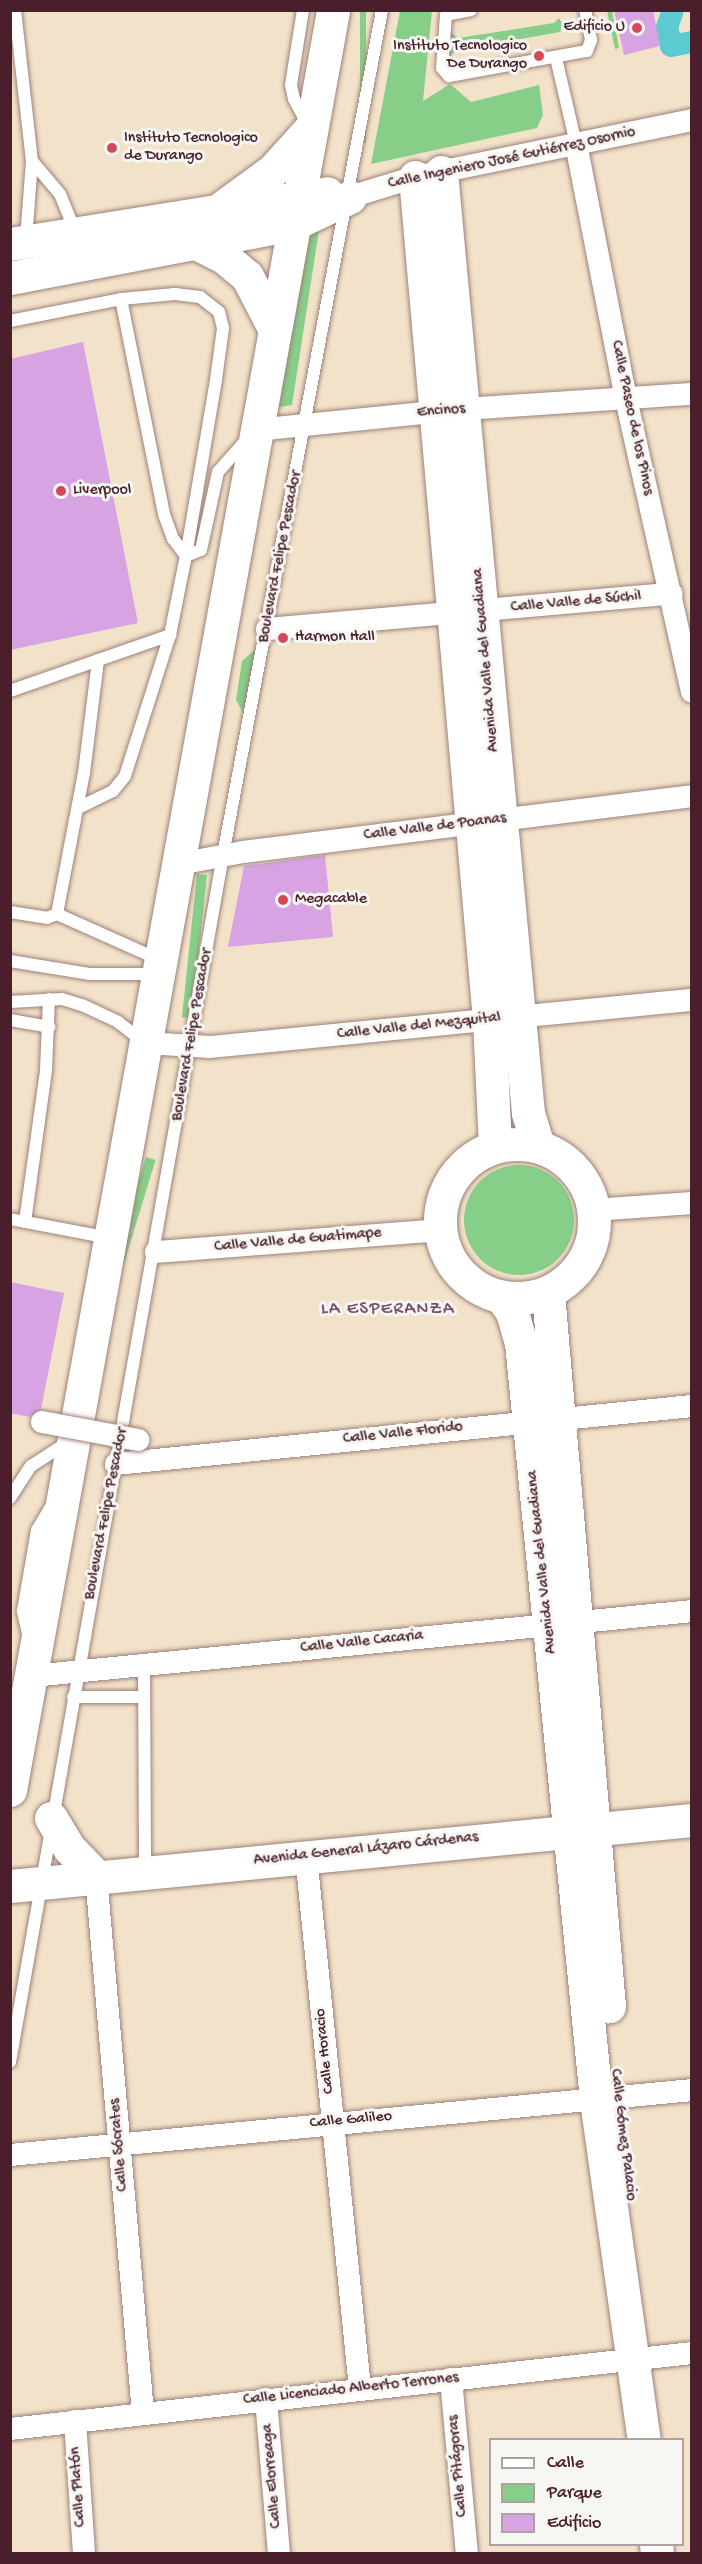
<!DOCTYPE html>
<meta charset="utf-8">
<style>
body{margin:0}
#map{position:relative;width:702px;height:2564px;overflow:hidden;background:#f2e2c9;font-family:"Gochi Hand",sans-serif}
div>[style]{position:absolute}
.green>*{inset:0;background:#87ce89;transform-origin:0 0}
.round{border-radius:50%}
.canal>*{height:22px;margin:-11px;padding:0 11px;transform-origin:11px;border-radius:11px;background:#5dc9d2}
.building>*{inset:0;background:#d7a3e2}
.roads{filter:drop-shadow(0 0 2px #9e807a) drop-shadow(0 0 2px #9e807a)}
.lane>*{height:12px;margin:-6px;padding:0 6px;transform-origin:6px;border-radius:6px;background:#fff}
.street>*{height:22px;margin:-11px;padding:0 11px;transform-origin:11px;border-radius:11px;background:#fff}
.secondary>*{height:33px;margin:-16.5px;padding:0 16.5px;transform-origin:16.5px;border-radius:16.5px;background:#fff}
.secondary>.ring{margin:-16.5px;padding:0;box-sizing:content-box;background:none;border:33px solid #fff;border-radius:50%}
.primary>*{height:33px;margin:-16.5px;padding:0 16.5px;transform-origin:16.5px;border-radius:16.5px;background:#fff}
.bridges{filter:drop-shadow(0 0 2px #9e807a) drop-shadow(0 0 2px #9e807a)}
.street-bridge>*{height:22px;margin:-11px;padding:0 11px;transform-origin:11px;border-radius:11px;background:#fff}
.dots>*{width:16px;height:16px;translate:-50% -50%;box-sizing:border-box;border:3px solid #f6f6f2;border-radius:50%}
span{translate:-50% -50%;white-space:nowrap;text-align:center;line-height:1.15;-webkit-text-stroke:6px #f6f6f2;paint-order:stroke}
.poi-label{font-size:16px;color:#4a1f2b}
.right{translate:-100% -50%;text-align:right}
.left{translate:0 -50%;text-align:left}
.street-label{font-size:16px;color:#4a1f2b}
.neighbourhood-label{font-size:18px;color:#7b4d6b;letter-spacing:1.5px}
.frame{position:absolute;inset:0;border:12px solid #4a1f2b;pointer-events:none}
.legend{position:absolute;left:489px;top:2438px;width:195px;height:108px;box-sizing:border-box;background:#f6f6f2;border:2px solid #b1a0a2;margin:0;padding:8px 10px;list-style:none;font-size:18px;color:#4a1f2b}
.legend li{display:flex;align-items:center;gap:12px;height:30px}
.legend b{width:30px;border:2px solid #b1a0a2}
</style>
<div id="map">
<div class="green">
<i style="left:360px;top:11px;width:6px;height:132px"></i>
<i style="clip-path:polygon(400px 11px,432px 11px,423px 101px,450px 84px,471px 102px,539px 85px,543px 115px,537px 128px,371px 164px)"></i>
<i style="clip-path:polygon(607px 11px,612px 11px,619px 48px,615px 49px)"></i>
<i style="clip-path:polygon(559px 18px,563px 25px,560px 32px,458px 50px,445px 58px,449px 31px,458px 38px,554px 23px)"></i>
<i style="clip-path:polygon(308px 230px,319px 230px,292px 405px,279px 407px)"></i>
<i style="clip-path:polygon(256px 649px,245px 716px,236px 700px,242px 661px)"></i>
<i style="left:197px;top:874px;width:10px;height:144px;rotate:6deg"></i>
<i style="left:146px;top:1157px;width:10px;height:204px;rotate:17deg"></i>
<i class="round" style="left:464px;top:1165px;width:110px;height:110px"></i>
</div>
<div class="canal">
<i style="left:673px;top:10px;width:18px;rotate:109deg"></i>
<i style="left:667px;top:27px;width:19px;rotate:78deg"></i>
<i style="left:671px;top:46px;width:21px;rotate:-11deg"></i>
</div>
<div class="building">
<i style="clip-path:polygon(614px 10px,653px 10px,660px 46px,624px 55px)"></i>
<i style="clip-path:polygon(83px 342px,138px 623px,10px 650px,10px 359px)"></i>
<i style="clip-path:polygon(325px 855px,333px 937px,228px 947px,244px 866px)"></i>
<i style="clip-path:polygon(10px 1282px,64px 1293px,41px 1409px,30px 1417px,10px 1413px)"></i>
</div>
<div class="roads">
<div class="lane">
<i style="left:15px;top:10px;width:152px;rotate:83.6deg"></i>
<i style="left:32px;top:161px;width:78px;rotate:94.4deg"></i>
<i style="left:303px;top:10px;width:76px;rotate:99.1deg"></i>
<i style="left:291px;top:85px;width:14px;rotate:78deg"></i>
<i style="left:294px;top:99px;width:26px;rotate:62deg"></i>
<i style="left:471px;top:10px;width:25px;rotate:169deg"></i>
<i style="left:446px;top:15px;width:53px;rotate:94.3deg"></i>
<i style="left:442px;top:68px;width:11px;rotate:49deg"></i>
<i style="left:449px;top:76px;width:140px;rotate:-10.3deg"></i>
<i style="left:587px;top:51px;width:12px;rotate:-70deg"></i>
<i style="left:591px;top:40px;width:31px;rotate:-101deg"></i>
<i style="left:556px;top:58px;width:88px;rotate:76.9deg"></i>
<i style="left:32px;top:161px;width:43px;rotate:49.7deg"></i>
<i style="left:60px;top:194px;width:40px;rotate:68deg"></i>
<i style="left:10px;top:321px;width:113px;rotate:-11.2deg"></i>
<i style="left:121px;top:299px;width:54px;rotate:-5.3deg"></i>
<i style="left:175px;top:294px;width:25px;rotate:7deg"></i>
<i style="left:200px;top:297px;width:24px;rotate:38deg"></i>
<i style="left:219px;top:312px;width:16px;rotate:76deg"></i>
<i style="left:223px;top:328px;width:52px;rotate:97.7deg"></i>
<i style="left:216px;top:380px;width:179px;rotate:99.7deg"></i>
<i style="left:186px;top:556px;width:16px;rotate:-22deg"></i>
<i style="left:201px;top:550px;width:80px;rotate:-77.7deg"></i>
<i style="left:218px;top:472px;width:45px;rotate:-48.6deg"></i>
<i style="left:10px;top:691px;width:170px;rotate:-19.3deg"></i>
<i style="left:78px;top:808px;width:39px;rotate:-26deg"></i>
<i style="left:113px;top:791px;width:19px;rotate:-51deg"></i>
<i style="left:125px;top:776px;width:148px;rotate:-72.3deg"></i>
<i style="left:170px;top:635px;width:81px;rotate:-78.6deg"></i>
<i style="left:186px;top:556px;width:21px;rotate:-127deg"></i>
<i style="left:173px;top:539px;width:27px;rotate:-110deg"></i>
<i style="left:164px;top:514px;width:219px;rotate:-101.3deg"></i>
<i style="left:10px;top:912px;width:37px;rotate:9deg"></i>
<i style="left:47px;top:918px;width:11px;rotate:-22deg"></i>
<i style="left:57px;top:914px;width:144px;rotate:-79.2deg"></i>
<i style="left:84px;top:773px;width:114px;rotate:-82.9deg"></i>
<i style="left:57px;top:914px;width:113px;rotate:24.1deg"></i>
<i style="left:10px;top:961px;width:80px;rotate:9.3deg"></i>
<i style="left:89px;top:974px;width:69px"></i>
<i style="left:10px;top:1002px;width:52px;rotate:-3.3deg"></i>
<i style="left:62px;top:999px;width:21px;rotate:17deg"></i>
<i style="left:82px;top:1005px;width:40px;rotate:25deg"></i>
<i style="left:118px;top:1022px;width:31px;rotate:38deg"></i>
<i style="left:10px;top:1020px;width:40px;rotate:10deg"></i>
<i style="left:10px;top:1219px;width:102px;rotate:10.8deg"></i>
<i style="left:25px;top:1222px;width:153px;rotate:-82.1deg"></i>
<i style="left:46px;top:1070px;width:71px;rotate:-87.6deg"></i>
<i style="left:10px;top:1498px;width:38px;rotate:-57deg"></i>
<i style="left:31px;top:1466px;width:44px;rotate:-33deg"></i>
<i style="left:29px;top:1638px;width:28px;rotate:-103deg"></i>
<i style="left:23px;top:1611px;width:82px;rotate:-80.2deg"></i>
<i style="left:37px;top:1530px;width:31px;rotate:-59deg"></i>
<i style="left:144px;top:1665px;width:206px;rotate:89.7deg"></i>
<i style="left:73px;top:1697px;width:71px"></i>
<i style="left:10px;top:2062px;width:1226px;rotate:-79.99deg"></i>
<i style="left:223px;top:855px;width:860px;rotate:-79.34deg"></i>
</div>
<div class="street">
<i style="left:576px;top:144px;width:260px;rotate:78.9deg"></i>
<i style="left:626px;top:399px;width:300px;rotate:77.3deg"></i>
<i style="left:350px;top:197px;width:68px;rotate:-17.1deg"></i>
<i style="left:415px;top:177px;width:283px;rotate:-11.6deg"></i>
<i style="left:256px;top:430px;width:209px;rotate:-5.8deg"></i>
<i style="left:464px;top:409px;width:228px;rotate:-3.8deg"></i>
<i style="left:267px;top:629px;width:406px;rotate:-5deg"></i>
<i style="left:179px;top:864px;width:65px;rotate:-10.6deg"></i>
<i style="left:243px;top:852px;width:452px;rotate:-7.1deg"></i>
<i style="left:146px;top:1043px;width:64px;rotate:3.6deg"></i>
<i style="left:210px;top:1047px;width:484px;rotate:-5.6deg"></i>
<i style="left:594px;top:1210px;width:98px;rotate:-4.1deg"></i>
<i style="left:156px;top:1252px;width:285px;rotate:-4.4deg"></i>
<i style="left:116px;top:1464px;width:579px;rotate:-5.75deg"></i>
<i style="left:32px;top:1676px;width:663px;rotate:-5.62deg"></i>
<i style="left:306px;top:1856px;width:536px;rotate:84.21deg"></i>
<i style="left:96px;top:1876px;width:539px;rotate:85deg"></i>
<i style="left:10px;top:2155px;width:685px;rotate:-5.44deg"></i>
<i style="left:451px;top:2379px;width:176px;rotate:84.8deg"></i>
<i style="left:266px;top:2399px;width:156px;rotate:85.2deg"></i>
<i style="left:75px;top:2421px;width:133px;rotate:86.1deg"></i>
<i style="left:10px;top:2429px;width:686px;rotate:-6.36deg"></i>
</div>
<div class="secondary">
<i style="left:441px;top:172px;width:945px;rotate:84.72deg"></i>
<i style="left:528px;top:1113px;width:34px;rotate:73deg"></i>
<i style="left:415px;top:177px;width:846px;rotate:84.98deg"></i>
<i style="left:489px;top:1020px;width:126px;rotate:87.3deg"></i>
<i style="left:10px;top:244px;width:321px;rotate:-9.1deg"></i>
<i style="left:10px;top:278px;width:288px;rotate:-10.8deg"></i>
<i style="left:293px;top:224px;width:63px;rotate:-25.3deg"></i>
<i class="ring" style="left:440px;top:1144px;width:121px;height:121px"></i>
<i style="left:548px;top:1293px;width:716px;rotate:85.11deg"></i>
<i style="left:502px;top:1298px;width:17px;rotate:54deg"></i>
<i style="left:512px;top:1312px;width:32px;rotate:74deg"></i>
<i style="left:521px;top:1343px;width:761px;rotate:84.34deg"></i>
<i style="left:596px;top:2100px;width:343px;rotate:82deg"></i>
<i style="left:51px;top:1818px;width:35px;rotate:59deg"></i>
<i style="left:69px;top:1848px;width:39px;rotate:46deg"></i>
<i style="left:10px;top:1886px;width:685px;rotate:-5.53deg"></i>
<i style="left:656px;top:2544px;width:10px;rotate:84deg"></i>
</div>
<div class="primary">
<i style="left:221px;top:208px;width:63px;rotate:-36deg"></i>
<i style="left:272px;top:171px;width:57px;rotate:-47.9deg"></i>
<i style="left:196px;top:243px;width:31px;rotate:27deg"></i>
<i style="left:224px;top:257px;width:30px;rotate:40deg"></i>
<i style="left:247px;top:276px;width:59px;rotate:62.6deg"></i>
<i style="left:10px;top:1790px;width:1809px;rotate:-79.71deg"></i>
</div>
</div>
<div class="bridges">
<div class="street-bridge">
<i style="left:42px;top:1422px;width:98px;rotate:10.6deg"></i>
</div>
</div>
<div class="dots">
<i style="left:637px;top:28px;background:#d1495b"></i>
<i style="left:539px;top:56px;background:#d1495b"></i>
<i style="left:112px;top:148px;background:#d1495b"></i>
<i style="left:61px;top:491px;background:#d1495b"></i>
<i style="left:283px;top:638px;background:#d1495b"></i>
<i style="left:283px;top:900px;background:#d1495b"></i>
</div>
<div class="poi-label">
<span class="right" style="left:625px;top:28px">Edificio U</span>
<span class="right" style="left:527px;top:56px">Instituto Tecnologico<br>De Durango</span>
<span class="left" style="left:124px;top:148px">Instituto Tecnologico<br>de Durango</span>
<span class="left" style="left:73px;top:491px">Liverpool</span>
<span class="left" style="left:295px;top:638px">Harmon Hall</span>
<span class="left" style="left:295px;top:900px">Megacable</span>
</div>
<div class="street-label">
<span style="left:512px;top:159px;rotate:-12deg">Calle Ingeniero José Gutiérrez Osornio</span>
<span style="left:441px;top:412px;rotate:-5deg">Encinos</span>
<span style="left:631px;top:418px;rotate:78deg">Calle Paseo de los Pinos</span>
<span style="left:281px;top:557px;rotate:-79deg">Boulevard Felipe Pescador</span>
<span style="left:576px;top:603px;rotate:-5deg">Calle Valle de Súchil</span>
<span style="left:487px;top:660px;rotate:-95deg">Avenida Valle del Guadiana</span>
<span style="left:435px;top:828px;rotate:-7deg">Calle Valle de Poanas</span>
<span style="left:419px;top:1027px;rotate:-6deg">Calle Valle del Mezquital</span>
<span style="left:193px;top:1035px;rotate:-80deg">Boulevard Felipe Pescador</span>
<span style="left:298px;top:1241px;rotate:-5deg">Calle Valle de Guatimape</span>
<span style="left:403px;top:1434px;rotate:-6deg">Calle Valle Florido</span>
<span style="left:107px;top:1514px;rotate:-79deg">Boulevard Felipe Pescador</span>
<span style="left:543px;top:1562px;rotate:-96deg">Avenida Valle del Guadiana</span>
<span style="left:362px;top:1643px;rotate:-6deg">Calle Valle Cacaria</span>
<span style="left:366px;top:1850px;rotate:-6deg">Avenida General Lázaro Cárdenas</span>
<span style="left:326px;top:2051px;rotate:-96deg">Calle Horacio</span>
<span style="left:351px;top:2121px;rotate:-5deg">Calle Galileo</span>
<span style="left:622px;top:2135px;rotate:83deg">Calle Gómez Palacio</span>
<span style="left:120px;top:2145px;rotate:-95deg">Calle Sócrates</span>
<span style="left:351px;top:2390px;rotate:-6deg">Calle Licenciado Alberto Terrones</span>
<span style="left:459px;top:2466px;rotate:-95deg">Calle Pitágoras</span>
<span style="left:273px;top:2476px;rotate:-95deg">Calle Elorreaga</span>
<span style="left:79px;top:2487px;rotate:-94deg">Calle Platón</span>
</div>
<div class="neighbourhood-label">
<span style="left:388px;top:1310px">LA ESPERANZA</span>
</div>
<div class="frame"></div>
<ul class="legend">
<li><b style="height:8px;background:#fff"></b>Calle</li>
<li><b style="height:16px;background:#87ce89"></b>Parque</li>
<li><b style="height:16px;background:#d7a3e2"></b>Edificio</li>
</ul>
</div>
